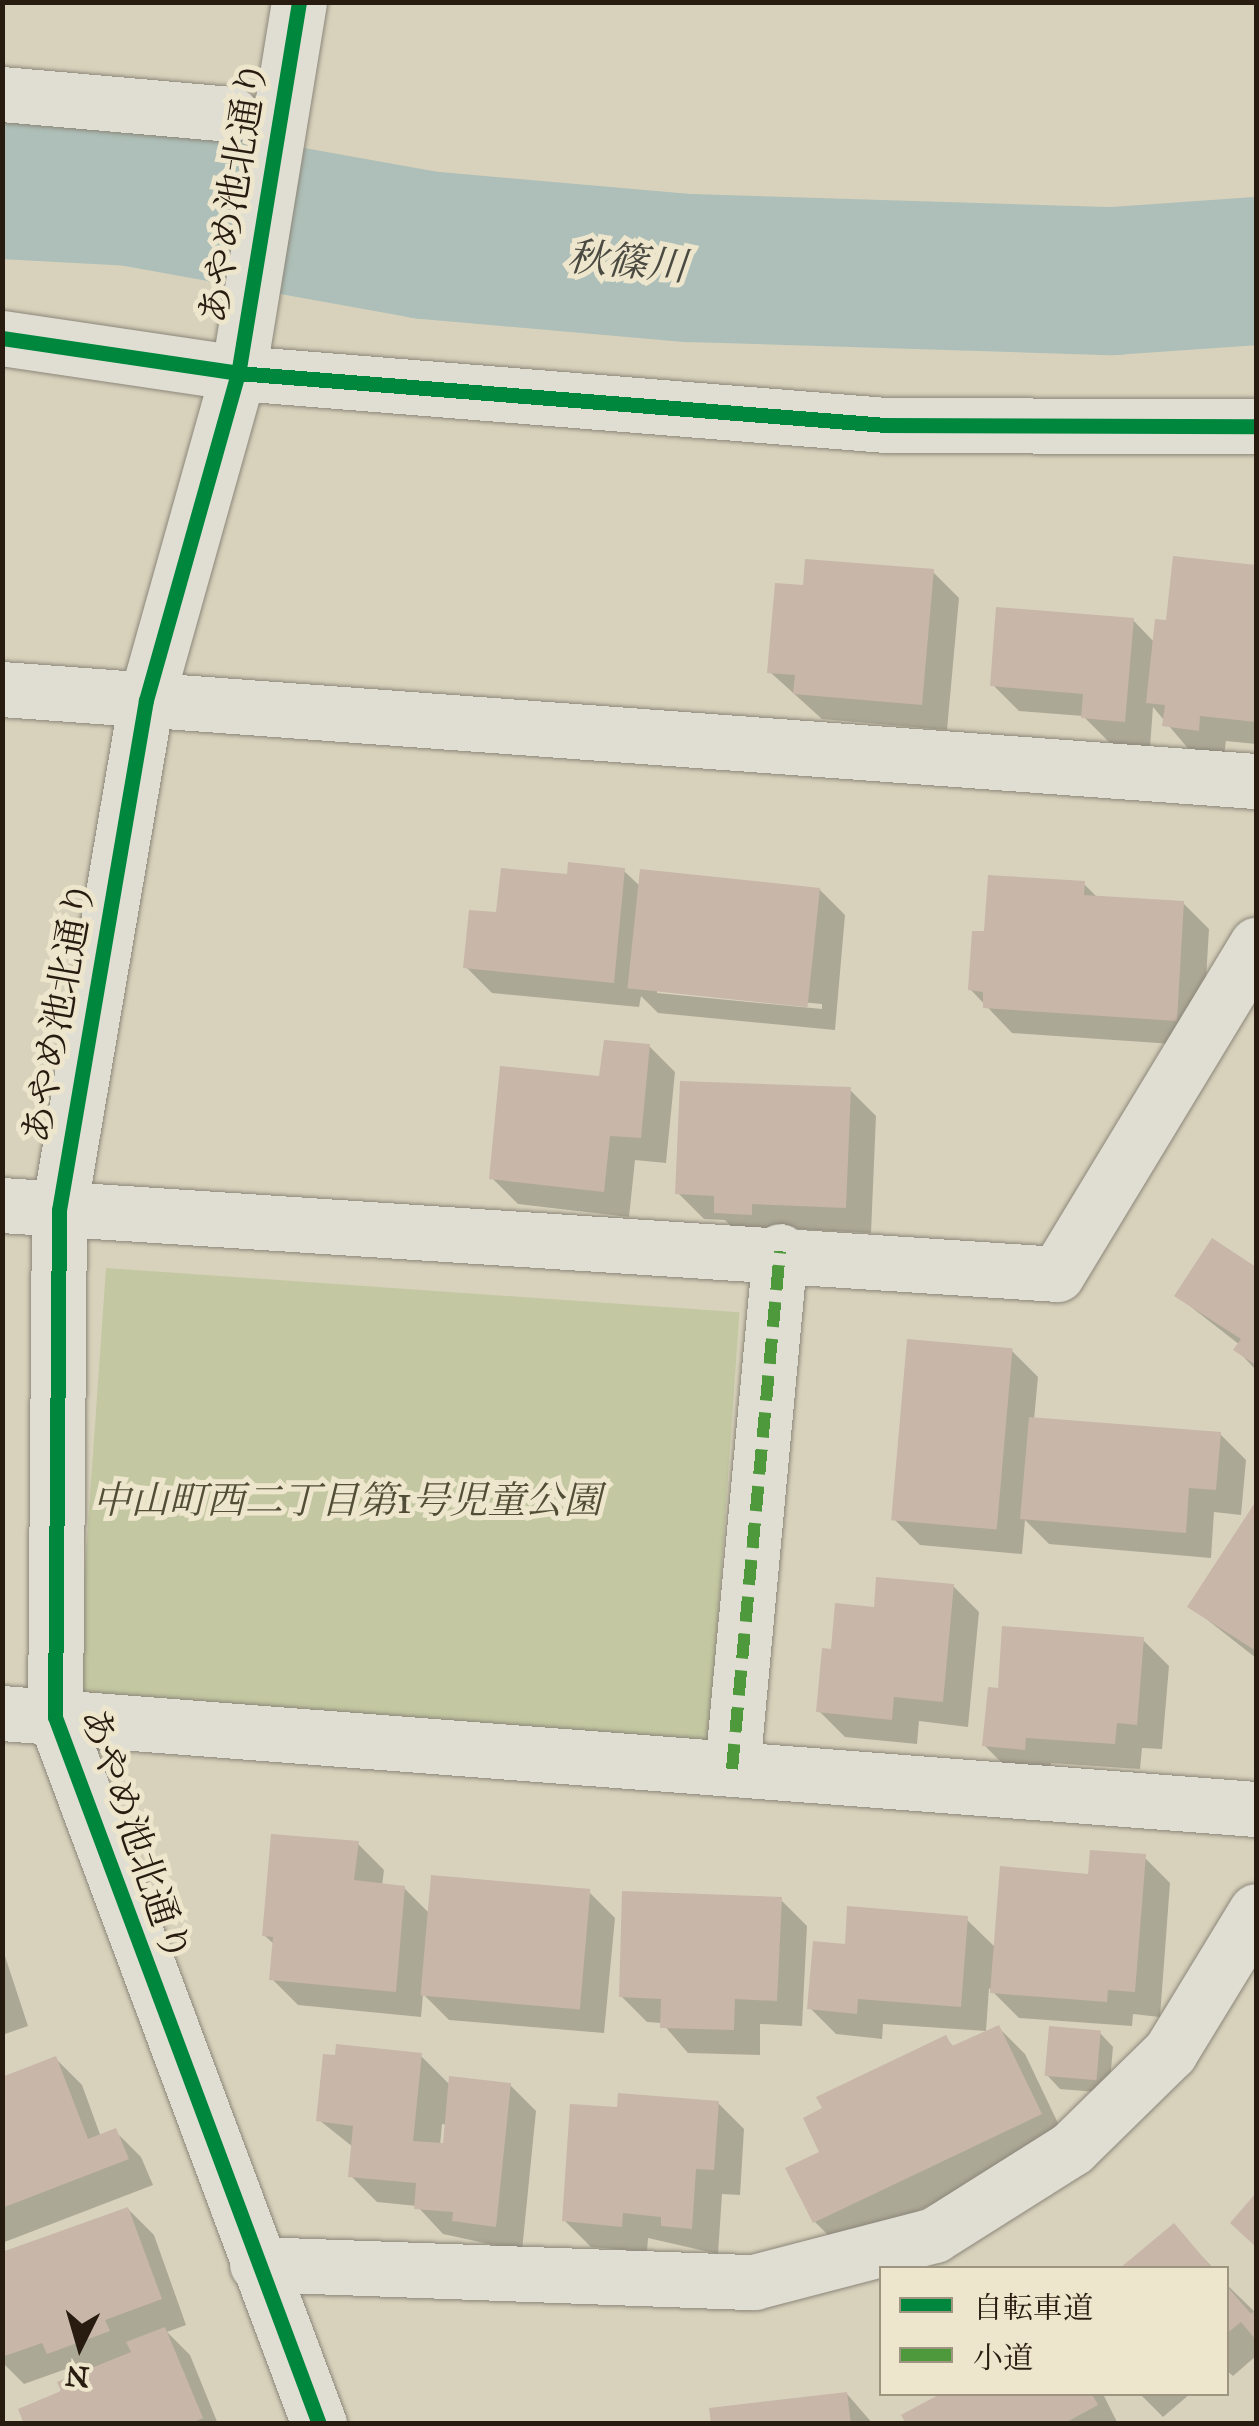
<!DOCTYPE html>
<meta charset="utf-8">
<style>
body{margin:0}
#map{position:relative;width:1259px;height:2426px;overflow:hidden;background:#d8d2bc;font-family:"IM FELL Great Primer","Noto Serif JP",serif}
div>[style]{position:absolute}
.green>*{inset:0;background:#c3c8a2;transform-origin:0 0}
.shadow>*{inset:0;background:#0003}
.river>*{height:148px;margin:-74px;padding:0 74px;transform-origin:74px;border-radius:74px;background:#adbfb8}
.building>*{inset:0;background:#c8b6a9;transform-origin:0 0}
.roads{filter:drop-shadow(0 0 2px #8c8679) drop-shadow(0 0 2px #8c8679)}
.street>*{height:55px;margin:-27.5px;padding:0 27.5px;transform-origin:27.5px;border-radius:27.5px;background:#e0ded3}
.secondary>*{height:55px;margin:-27.5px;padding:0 27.5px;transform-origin:27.5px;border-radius:27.5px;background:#e0ded3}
.quiet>*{height:12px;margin-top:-6px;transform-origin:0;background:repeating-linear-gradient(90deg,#4e993c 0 25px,transparent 0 37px)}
.cycleway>*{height:15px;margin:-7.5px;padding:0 7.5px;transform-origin:7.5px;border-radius:7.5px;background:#00873e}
span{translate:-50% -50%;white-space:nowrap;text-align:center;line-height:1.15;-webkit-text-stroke:10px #ede6cc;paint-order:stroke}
.street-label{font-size:38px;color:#281b10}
.park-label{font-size:38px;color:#514d36;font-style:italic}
.water-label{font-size:40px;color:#4a4a42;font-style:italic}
.frame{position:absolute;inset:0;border:5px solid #281b10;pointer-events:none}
.legend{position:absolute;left:879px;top:2266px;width:350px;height:130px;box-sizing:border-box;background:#ede6cc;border:2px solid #9e9581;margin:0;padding:12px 18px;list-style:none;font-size:30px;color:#281b10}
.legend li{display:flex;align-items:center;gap:20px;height:50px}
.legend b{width:50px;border:2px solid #9e9581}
.north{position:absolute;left:30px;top:2296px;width:100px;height:100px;-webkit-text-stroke:8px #ede6cc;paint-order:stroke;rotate:185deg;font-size:28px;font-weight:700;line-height:40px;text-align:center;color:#281b10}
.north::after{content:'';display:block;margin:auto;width:35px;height:45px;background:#281b10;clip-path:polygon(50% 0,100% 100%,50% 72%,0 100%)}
</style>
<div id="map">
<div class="green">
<i style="left:106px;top:1268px;width:635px;height:431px;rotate:4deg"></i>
</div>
<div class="shadow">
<i style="clip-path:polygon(1255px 567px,1256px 744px,1226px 741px,1224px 756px,1191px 752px,1153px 707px,1150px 747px,1110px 743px,1083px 716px,1019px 711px,993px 685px,1133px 620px,1155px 643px,1168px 622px)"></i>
<i style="clip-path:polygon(933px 572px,959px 598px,947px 730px,822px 719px,770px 672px,805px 588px)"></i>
<i style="clip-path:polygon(evenodd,624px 871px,641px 887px,819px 889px,845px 915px,835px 1030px,658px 1013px,641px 996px,639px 1007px,492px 993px,466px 967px,498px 915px,569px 877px,624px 871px,657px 988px,822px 1004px,822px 1009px,657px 993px,657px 988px)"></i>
<i style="clip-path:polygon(1084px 884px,1098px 898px,1183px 903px,1209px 929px,1202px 1046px,1012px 1033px,970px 989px,987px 933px)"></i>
<i style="clip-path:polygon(649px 1046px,675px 1072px,666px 1163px,635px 1160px,629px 1217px,518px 1204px,492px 1178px,602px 1079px)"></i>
<i style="clip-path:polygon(850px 1090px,876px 1116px,871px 1233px,777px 1228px,743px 1238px,725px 1220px,704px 1219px,678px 1193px)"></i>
<i style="clip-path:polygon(1256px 1270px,1256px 1269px,1256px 1370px,1237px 1350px,1240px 1345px,1177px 1296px)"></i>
<i style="clip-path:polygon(1012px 1351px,1038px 1377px,1034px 1420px,1220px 1434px,1246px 1460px,1241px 1515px,1214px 1512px,1211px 1558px,1049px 1544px,1025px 1520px,1022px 1554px,920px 1545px,894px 1519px)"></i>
<i style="clip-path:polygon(1256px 1505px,1256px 1658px,1191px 1607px)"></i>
<i style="clip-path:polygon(953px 1586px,979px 1612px,968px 1727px,919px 1721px,917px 1744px,845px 1737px,819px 1711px,833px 1652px,876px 1609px)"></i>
<i style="clip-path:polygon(1143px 1640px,1169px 1666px,1162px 1749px,1142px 1748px,1140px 1769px,1051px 1763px,1050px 1775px,1011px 1772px,985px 1746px,1000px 1691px)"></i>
<i style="clip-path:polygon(358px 1844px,384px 1870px,382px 1886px,404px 1888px,430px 1914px,589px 1892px,615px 1918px,604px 2033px,449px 2020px,423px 1994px,421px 2017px,298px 2005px,272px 1979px,275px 1945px,264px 1935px)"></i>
<i style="clip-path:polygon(1144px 1857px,1170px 1883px,1160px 2017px,1133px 2014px,1132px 2026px,1019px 2018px,989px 1988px,986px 2031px,883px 2024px,882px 2039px,836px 2034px,810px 2008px,848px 1946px,966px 1919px,996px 1948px,1090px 1876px)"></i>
<i style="clip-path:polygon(781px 1900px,807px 1926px,802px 2026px,760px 2024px,760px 2055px,688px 2053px,662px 2023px,647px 2022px,621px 1996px)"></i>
<i style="clip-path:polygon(2px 1947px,28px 2026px,2px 2035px)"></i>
<i style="clip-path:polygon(999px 2028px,1025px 2054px,1066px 2140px,841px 2248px,815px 2222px,825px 2110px,945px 2038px,955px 2048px)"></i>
<i style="clip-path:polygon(1100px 2033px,1113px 2047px,1109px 2093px,1060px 2089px,1047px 2075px)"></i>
<i style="clip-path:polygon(evenodd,421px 2056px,451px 2086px,510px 2085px,536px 2111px,522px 2251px,443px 2234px,417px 2206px,377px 2202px,351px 2176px,353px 2147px,319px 2120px,421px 2056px,442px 2124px,447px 2125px,446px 2146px,440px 2146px,442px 2124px)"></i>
<i style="clip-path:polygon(56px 2059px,82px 2085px,101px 2137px,115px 2131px,141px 2157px,153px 2185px,2px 2243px,2px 2080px)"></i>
<i style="clip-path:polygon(718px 2103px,744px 2129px,740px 2195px,722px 2194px,718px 2254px,648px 2238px,647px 2252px,591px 2247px,564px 2220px,619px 2109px)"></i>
<i style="clip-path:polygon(128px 2209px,154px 2235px,186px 2325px,167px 2332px,190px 2355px,218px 2424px,26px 2424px,74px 2378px,66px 2369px,24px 2384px,2px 2362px,2px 2255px)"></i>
<i style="clip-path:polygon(1174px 2227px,1213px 2268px,1124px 2268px)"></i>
<i style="clip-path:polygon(1226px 2284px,1256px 2313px,1256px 2356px,1233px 2376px,1226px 2370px)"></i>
<i style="clip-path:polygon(847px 2394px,873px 2424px,714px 2424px)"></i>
<i style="clip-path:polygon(943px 2394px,1103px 2394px,1118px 2424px,908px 2424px)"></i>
<i style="clip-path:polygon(1140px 2394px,1190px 2394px,1163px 2417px)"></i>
</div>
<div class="river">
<i style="left:2px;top:185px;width:129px;rotate:3.1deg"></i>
<i style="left:131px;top:192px;width:299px;rotate:10.2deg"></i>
<i style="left:425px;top:245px;width:266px;rotate:5deg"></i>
<i style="left:690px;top:268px;width:423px;rotate:1.8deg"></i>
<i style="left:1113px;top:281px;width:143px;rotate:-4deg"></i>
</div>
<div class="building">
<i style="clip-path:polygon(1173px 556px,1256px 565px,1256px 722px,1200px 716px,1199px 731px,1162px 726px,1165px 705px,1146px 703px,1155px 619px,1166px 620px)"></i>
<i style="clip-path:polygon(805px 559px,934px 569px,922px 705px,793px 694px,795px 675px,767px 673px,775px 583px,803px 585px)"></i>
<i style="clip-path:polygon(996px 607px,1134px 618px,1125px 722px,1081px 718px,1083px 694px,990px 686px)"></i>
<i style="clip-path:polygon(568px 862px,625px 868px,614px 983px,463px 968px,469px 910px,496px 912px,501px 868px,567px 874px)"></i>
<i style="left:640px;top:869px;width:181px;height:120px;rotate:6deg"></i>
<i style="clip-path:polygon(988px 875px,1085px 881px,1084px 895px,1184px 901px,1177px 1021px,983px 1008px,983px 992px,968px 990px,972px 931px,984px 931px)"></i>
<i style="clip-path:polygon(604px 1040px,650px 1044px,641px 1138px,610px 1136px,604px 1192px,489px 1179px,500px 1066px,599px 1076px)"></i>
<i style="clip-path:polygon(680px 1081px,851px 1087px,846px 1208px,752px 1204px,752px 1215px,714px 1213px,714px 1196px,675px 1194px)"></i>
<i style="clip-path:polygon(1212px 1238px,1256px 1267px,1256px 1365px,1233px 1350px,1241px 1339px,1174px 1296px)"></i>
<i style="left:907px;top:1339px;width:106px;height:182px;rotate:5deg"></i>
<i style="clip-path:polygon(1029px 1417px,1221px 1432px,1216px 1490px,1189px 1488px,1186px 1533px,1020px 1519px)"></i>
<i style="clip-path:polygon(1256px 1501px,1256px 1651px,1187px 1607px)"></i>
<i style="clip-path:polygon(876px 1577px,954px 1584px,943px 1702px,894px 1697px,892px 1720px,816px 1712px,822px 1648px,831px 1649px,835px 1603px,874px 1607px)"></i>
<i style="clip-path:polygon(1002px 1626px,1144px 1637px,1137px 1725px,1117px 1723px,1115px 1744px,1026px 1738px,1025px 1750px,982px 1746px,988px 1687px,998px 1688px)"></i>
<i style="clip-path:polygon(271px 1834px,359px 1841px,354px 1880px,405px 1886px,396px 1992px,269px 1980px,273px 1937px,262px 1936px)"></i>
<i style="clip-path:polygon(1090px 1850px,1146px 1854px,1135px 1992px,1108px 1990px,1107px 2002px,990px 1993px,1000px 1866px,1088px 1874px)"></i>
<i style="left:431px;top:1875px;width:160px;height:121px;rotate:5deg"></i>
<i style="clip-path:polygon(622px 1891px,782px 1897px,777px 2001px,735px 1999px,734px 2030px,660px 2028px,661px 1999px,619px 1997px)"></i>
<i style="clip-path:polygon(847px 1906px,968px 1916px,961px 2007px,858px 1999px,857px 2014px,807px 2009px,813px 1941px,845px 1944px)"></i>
<i style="clip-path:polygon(999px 2025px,1042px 2114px,813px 2223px,785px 2168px,819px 2152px,803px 2118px,822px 2108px,816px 2097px,946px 2035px,952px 2046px)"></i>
<i style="left:1049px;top:2026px;width:52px;height:50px;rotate:5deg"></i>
<i style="clip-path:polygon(336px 2044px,422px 2053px,413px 2141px,443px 2143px,449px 2076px,511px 2083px,496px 2227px,452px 2221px,453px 2212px,414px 2209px,416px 2183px,348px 2177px,353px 2126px,316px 2121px,323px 2054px,335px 2055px)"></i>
<i style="clip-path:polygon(56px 2056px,88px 2139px,116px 2128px,129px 2159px,2px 2208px,2px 2077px)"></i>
<i style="clip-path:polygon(618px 2093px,719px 2101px,714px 2170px,696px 2169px,692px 2229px,661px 2226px,661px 2217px,623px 2213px,622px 2227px,562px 2221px,570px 2104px,617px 2107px)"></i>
<i style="clip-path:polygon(1256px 2193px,1256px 2247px,1230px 2223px)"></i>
<i style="clip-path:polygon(128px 2207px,162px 2299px,105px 2320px,110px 2331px,47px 2354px,42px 2343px,2px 2357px,2px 2252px)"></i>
<i style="clip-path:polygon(1174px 2223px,1212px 2268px,1120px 2268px)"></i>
<i style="clip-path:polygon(1226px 2285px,1251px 2314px,1256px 2309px,1256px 2340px,1241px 2322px,1226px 2334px)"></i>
<i style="clip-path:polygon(165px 2327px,203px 2418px,190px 2424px,24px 2424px,18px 2409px,61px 2391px,57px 2382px,131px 2352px,126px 2342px)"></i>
<i style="clip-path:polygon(847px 2392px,851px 2424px,711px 2424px,709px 2408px)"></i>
<i style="clip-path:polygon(940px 2394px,1092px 2394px,1098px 2405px,1063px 2424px,906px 2424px,901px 2415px)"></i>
</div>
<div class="roads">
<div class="street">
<i style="left:2px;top:94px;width:230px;rotate:5deg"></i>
<i style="left:2px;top:689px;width:1257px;rotate:4.2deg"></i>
<i style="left:2px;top:1205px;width:1057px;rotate:3.74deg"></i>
<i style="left:1057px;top:1274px;width:385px;rotate:-58.8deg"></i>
<i style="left:2px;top:1713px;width:1258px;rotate:4.38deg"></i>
<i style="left:732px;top:1769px;width:520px;rotate:-84.71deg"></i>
<i style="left:257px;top:2264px;width:497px;rotate:2.1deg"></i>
<i style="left:754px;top:2282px;width:186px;rotate:-14.6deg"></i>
<i style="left:934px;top:2235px;width:163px;rotate:-32.2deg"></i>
<i style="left:1072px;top:2148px;width:137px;rotate:-44.4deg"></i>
<i style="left:1170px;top:2052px;width:165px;rotate:-58.6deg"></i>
</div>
<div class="secondary">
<i style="left:299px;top:2px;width:376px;rotate:99.3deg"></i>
<i style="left:238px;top:373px;width:340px;rotate:105.7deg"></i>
<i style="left:146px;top:700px;width:517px;rotate:99.68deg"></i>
<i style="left:59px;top:1210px;width:507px;rotate:90.45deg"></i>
<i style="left:55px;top:1717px;width:755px;rotate:69.52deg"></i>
<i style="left:2px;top:338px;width:239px;rotate:8.4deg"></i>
<i style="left:238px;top:373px;width:650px;rotate:4.59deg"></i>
<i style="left:886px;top:425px;width:370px;rotate:0.2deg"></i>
</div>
</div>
<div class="quiet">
<i style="left:732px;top:1769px;width:520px;rotate:-84.71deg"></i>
</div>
<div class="cycleway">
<i style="left:299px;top:2px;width:376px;rotate:99.3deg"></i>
<i style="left:238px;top:373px;width:340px;rotate:105.7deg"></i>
<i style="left:146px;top:700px;width:517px;rotate:99.68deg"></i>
<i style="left:59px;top:1210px;width:507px;rotate:90.45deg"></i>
<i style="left:55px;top:1717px;width:755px;rotate:69.52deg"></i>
<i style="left:2px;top:338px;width:239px;rotate:8.4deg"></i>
<i style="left:238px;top:373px;width:650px;rotate:4.59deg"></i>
<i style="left:886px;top:425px;width:370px;rotate:0.2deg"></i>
</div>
<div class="street-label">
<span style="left:234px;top:192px;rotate:-81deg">あやめ池北通り</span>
<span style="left:59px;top:1012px;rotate:-80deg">あやめ池北通り</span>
<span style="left:135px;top:1835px;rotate:71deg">あやめ池北通り</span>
</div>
<div class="park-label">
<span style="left:347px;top:1501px">中山町西二丁目第1号児童公園</span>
</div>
<div class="water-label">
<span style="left:627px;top:262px;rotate:5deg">秋篠川</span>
</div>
<div class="frame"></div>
<ul class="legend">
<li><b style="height:12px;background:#00873e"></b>自転車道</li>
<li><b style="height:12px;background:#4e993c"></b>小道</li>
</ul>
<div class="north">N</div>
</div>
